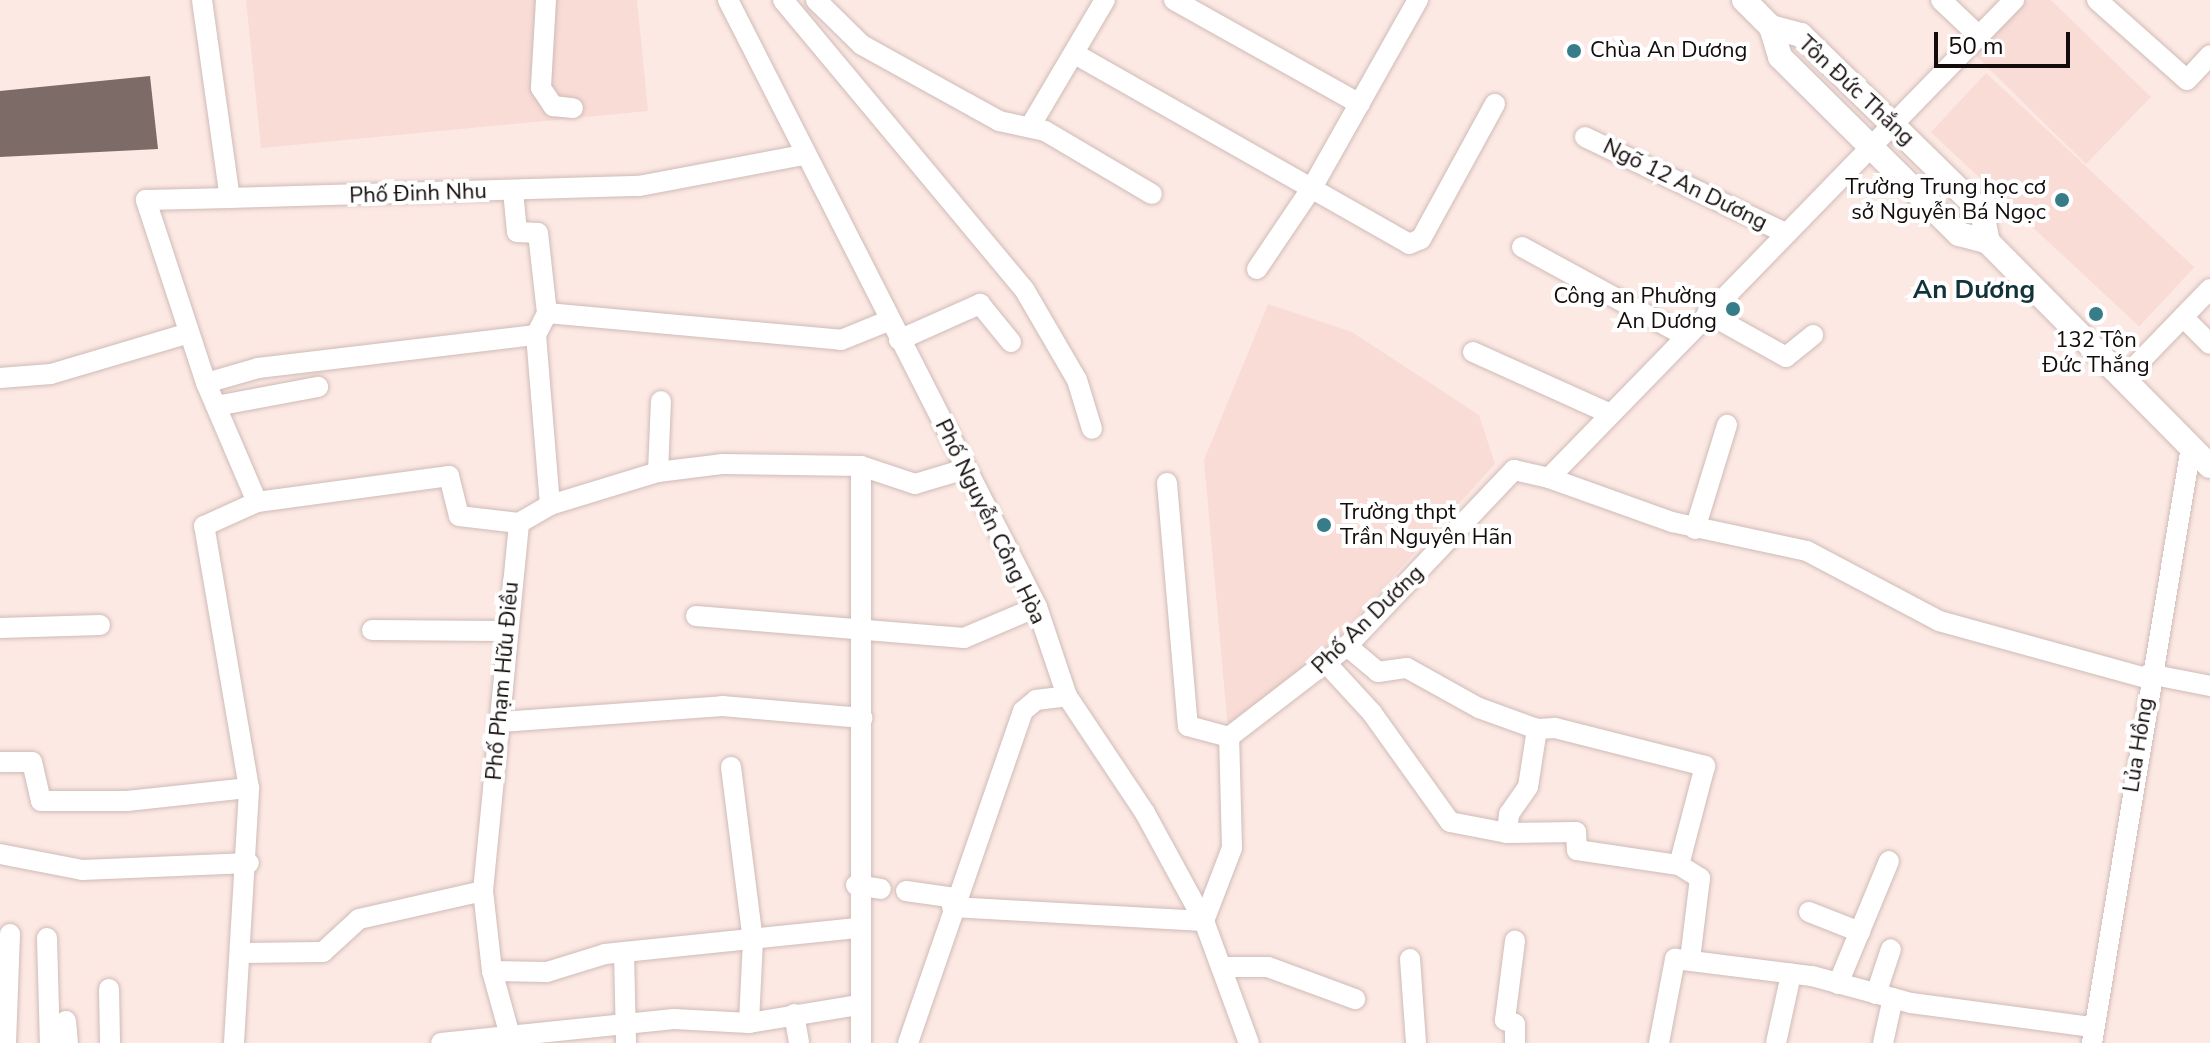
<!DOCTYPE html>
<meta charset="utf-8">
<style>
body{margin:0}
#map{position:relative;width:2210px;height:1043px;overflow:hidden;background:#fde9e4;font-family:"Nunito Sans",sans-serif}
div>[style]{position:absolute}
.built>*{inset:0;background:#f9dcd6;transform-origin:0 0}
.building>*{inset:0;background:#7d6b67}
.roads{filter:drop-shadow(0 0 2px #cfbbb7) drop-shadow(0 0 2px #cfbbb7)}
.minor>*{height:20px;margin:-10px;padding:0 10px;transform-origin:10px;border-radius:10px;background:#fff}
.major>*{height:24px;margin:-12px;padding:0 12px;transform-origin:12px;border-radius:12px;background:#fff}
.dots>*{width:22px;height:22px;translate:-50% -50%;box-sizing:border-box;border:4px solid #fff;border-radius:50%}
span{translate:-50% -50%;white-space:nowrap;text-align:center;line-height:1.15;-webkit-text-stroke:8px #fff;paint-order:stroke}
.poi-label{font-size:22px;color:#130c0b}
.left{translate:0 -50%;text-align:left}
.right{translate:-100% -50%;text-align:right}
.street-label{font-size:22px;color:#130c0b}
.quarter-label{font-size:26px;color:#12333a;font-weight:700}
.scale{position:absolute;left:1934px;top:32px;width:136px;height:36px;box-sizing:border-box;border:4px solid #130c0b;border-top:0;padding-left:10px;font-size:24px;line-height:28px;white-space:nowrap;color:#130c0b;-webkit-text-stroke:6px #fff;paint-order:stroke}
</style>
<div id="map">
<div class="built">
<i style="clip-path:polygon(246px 0,637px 0,648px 111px,261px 148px)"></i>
<i style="clip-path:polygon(2028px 0,2051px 0,2151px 97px,2086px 164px,1974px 54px)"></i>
<i style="left:1986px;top:73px;width:285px;height:81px;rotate:43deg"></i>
<i style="clip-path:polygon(1268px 304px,1352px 332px,1479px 415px,1495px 464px,1311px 667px,1228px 730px,1204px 460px)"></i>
</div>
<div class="building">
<i style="clip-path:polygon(150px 76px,158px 149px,0 157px,0 91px)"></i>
</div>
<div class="roads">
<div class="minor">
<i style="left:202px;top:0;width:200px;rotate:82deg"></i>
<i style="left:230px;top:198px;width:409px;rotate:-1.7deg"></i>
<i style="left:639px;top:186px;width:167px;rotate:-10.7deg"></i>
<i style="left:546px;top:0;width:88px;rotate:93.3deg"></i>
<i style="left:541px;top:88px;width:22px;rotate:56deg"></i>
<i style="left:553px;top:106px;width:20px;rotate:6deg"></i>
<i style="left:728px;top:0;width:681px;rotate:63.02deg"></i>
<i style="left:1037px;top:607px;width:94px;rotate:71.4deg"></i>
<i style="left:1067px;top:696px;width:141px;rotate:56.3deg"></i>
<i style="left:1145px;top:813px;width:123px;rotate:61.4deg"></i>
<i style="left:1204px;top:921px;width:130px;rotate:69.8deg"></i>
<i style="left:783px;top:0;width:376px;rotate:50.2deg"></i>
<i style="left:1024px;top:289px;width:105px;rotate:59.8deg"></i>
<i style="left:1077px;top:380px;width:51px;rotate:73deg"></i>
<i style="left:816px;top:0;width:64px;rotate:44.4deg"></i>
<i style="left:862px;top:45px;width:157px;rotate:29deg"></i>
<i style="left:999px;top:121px;width:47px;rotate:12.3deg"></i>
<i style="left:1045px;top:131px;width:124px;rotate:30.5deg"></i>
<i style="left:1174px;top:0;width:213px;rotate:29.2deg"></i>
<i style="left:1941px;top:0;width:51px;rotate:43.4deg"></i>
<i style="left:2097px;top:0;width:120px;rotate:41.6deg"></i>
<i style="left:2187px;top:80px;width:34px;rotate:-47deg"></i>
<i style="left:1075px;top:54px;width:384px;rotate:29.6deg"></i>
<i style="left:1409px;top:244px;width:13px;rotate:-23deg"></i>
<i style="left:1421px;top:239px;width:154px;rotate:-61.3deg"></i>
<i style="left:1031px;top:125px;width:145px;rotate:-59.4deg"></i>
<i style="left:1585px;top:137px;width:222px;rotate:25.6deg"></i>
<i style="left:513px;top:191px;width:41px;rotate:84.4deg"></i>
<i style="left:517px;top:232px;width:21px;rotate:3deg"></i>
<i style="left:538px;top:233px;width:81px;rotate:83.6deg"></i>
<i style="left:1522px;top:247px;width:186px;rotate:28.6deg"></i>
<i style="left:1257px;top:269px;width:100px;rotate:-56deg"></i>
<i style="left:1313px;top:186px;width:214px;rotate:-60.6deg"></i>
<i style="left:1707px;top:313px;width:90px;rotate:29.1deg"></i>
<i style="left:1786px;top:357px;width:35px;rotate:-39deg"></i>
<i style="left:2183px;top:317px;width:38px;rotate:45deg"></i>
<i style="left:536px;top:335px;width:171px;rotate:85.3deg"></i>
<i style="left:899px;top:340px;width:89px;rotate:-24deg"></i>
<i style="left:980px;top:304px;width:49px;rotate:50.8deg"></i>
<i style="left:1473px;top:352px;width:150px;rotate:24.3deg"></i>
<i style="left:0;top:378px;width:51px;rotate:-4.5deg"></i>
<i style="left:51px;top:374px;width:141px;rotate:-16.5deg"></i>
<i style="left:2123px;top:379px;width:125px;rotate:-46deg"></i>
<i style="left:206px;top:383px;width:193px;rotate:-108.2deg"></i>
<i style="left:146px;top:200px;width:84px;rotate:-1.4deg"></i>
<i style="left:216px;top:406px;width:104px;rotate:-10.6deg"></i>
<i style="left:658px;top:472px;width:71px;rotate:-87.6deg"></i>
<i style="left:1549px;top:478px;width:131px;rotate:19.7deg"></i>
<i style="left:1672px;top:522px;width:138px;rotate:12.1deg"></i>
<i style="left:1807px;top:551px;width:149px;rotate:27.9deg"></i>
<i style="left:1939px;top:621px;width:219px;rotate:15.4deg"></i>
<i style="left:1167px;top:483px;width:244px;rotate:85.1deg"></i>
<i style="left:1188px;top:726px;width:42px;rotate:15deg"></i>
<i style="left:257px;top:502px;width:129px;rotate:-113.2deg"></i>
<i style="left:206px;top:383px;width:54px;rotate:-16.1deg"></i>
<i style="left:258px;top:368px;width:280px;rotate:-6.8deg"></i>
<i style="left:536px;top:335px;width:25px;rotate:-63deg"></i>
<i style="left:547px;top:313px;width:295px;rotate:5.2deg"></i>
<i style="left:841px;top:340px;width:51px;rotate:-22deg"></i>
<i style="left:1695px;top:529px;width:109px;rotate:-72.9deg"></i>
<i style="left:696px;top:616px;width:269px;rotate:4.7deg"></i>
<i style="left:964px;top:638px;width:79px;rotate:-23deg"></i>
<i style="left:0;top:628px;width:100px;rotate:-1.7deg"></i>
<i style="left:372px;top:630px;width:136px;rotate:0.4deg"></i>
<i style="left:1347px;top:646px;width:40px;rotate:40deg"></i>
<i style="left:1378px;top:672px;width:29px;rotate:-8deg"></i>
<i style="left:1407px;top:668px;width:82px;rotate:29.1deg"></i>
<i style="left:1479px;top:708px;width:62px;rotate:19.9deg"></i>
<i style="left:1327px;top:664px;width:67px;rotate:47.4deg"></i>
<i style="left:1372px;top:713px;width:134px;rotate:54.4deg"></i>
<i style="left:1450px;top:822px;width:58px;rotate:10.9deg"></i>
<i style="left:1507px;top:833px;width:69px;rotate:-0.8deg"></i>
<i style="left:1576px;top:832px;width:18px;rotate:87deg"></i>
<i style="left:1577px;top:850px;width:103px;rotate:8.4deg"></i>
<i style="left:1679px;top:865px;width:25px;rotate:32deg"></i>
<i style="left:1700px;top:878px;width:82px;rotate:97deg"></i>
<i style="left:2149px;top:674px;width:62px;rotate:11.1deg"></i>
<i style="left:501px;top:722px;width:222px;rotate:-4.1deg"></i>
<i style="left:722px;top:706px;width:141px;rotate:4.9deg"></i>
<i style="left:0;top:762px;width:32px"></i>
<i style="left:32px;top:762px;width:40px;rotate:77deg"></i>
<i style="left:41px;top:801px;width:86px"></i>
<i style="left:127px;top:801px;width:123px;rotate:-6.1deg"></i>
<i style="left:731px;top:767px;width:174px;rotate:82.8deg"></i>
<i style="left:753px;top:940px;width:83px;rotate:92.8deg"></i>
<i style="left:1507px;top:833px;width:19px;rotate:-84deg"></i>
<i style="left:1509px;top:814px;width:33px;rotate:-55deg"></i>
<i style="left:1528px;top:787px;width:59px;rotate:-81.2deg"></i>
<i style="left:1537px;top:729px;width:18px;rotate:-3deg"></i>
<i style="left:1555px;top:728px;width:155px;rotate:14.2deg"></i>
<i style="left:1705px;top:766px;width:102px;rotate:104.7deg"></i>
<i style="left:0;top:854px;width:84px;rotate:11deg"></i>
<i style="left:82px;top:870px;width:167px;rotate:-2.4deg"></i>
<i style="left:856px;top:885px;width:25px;rotate:9deg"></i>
<i style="left:906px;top:891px;width:49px;rotate:8.1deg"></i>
<i style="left:952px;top:907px;width:252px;rotate:3.2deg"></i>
<i style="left:1204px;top:921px;width:78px;rotate:-69deg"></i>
<i style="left:1232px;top:848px;width:111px;rotate:-91.5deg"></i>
<i style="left:1229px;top:737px;width:149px;rotate:-37.6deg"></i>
<i style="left:1347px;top:646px;width:243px;rotate:-46.5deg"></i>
<i style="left:1514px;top:470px;width:36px;rotate:13deg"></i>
<i style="left:1549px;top:478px;width:667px;rotate:-45.79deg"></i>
<i style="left:1809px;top:912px;width:55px;rotate:21.4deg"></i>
<i style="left:47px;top:938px;width:105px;rotate:88.4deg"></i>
<i style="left:624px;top:952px;width:91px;rotate:88.7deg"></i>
<i style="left:241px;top:953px;width:82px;rotate:-0.7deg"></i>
<i style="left:323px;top:952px;width:49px;rotate:-42.5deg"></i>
<i style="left:359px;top:919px;width:127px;rotate:-12.7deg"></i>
<i style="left:1410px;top:959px;width:84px;rotate:85.9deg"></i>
<i style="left:1227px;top:967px;width:41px"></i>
<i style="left:1268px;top:967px;width:93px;rotate:20.2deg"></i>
<i style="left:492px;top:971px;width:55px;rotate:1deg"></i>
<i style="left:547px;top:972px;width:61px;rotate:-17.2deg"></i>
<i style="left:605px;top:954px;width:253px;rotate:-5.9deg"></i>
<i style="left:1838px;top:984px;width:133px;rotate:-67.5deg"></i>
<i style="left:109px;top:989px;width:54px;rotate:88.9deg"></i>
<i style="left:1876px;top:994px;width:47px;rotate:-71.6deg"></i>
<i style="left:794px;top:1014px;width:29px;rotate:80deg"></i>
<i style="left:66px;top:1021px;width:22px;rotate:85deg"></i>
<i style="left:6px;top:1043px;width:109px;rotate:-87.9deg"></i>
<i style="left:234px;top:1043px;width:255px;rotate:-86.6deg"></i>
<i style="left:249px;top:788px;width:266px;rotate:-99.7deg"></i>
<i style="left:204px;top:526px;width:58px;rotate:-24.4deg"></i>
<i style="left:257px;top:502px;width:194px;rotate:-7.7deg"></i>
<i style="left:449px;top:476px;width:41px;rotate:76deg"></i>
<i style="left:459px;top:516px;width:60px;rotate:6.7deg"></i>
<i style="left:441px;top:1043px;width:234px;rotate:-5.9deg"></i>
<i style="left:674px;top:1019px;width:75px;rotate:3.1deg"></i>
<i style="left:749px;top:1023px;width:110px;rotate:-9.4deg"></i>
<i style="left:512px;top:1043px;width:75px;rotate:-105.5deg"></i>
<i style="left:492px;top:971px;width:81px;rotate:-96.4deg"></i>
<i style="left:483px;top:891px;width:370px;rotate:-84.4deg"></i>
<i style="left:519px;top:523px;width:36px;rotate:-30deg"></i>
<i style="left:550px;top:505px;width:113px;rotate:-17deg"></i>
<i style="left:658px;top:472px;width:64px;rotate:-7.1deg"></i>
<i style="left:722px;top:464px;width:139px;rotate:0.8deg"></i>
<i style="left:861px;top:1043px;width:577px;rotate:-90deg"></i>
<i style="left:861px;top:466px;width:57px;rotate:18.4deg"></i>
<i style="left:915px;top:484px;width:52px;rotate:-16.7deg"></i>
<i style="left:908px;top:1043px;width:351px;rotate:-70.9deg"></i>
<i style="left:1023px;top:711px;width:17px;rotate:-40deg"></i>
<i style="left:1036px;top:700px;width:31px;rotate:-7deg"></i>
<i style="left:1515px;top:1043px;width:19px;rotate:-90deg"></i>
<i style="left:1515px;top:1024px;width:11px;rotate:-158deg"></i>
<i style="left:1505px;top:1020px;width:80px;rotate:-82.8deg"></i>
<i style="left:1659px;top:1043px;width:86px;rotate:-79.2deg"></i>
<i style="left:1675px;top:959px;width:138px;rotate:7.1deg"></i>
<i style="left:1812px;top:976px;width:103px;rotate:15.3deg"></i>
<i style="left:1911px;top:1003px;width:183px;rotate:7.6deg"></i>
<i style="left:1776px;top:1043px;width:71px;rotate:-77.7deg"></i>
<i style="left:1883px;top:1043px;width:46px;rotate:-77.5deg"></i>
<i style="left:2092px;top:1043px;width:604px;rotate:-80.57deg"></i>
</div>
<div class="major">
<i style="left:1744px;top:0;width:38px;rotate:45deg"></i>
<i style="left:1771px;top:27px;width:31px;rotate:73deg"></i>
<i style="left:1780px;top:57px;width:252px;rotate:44.7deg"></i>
<i style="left:1959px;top:234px;width:30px;rotate:15deg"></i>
<i style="left:1988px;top:242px;width:315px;rotate:45.3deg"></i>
<i style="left:1771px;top:27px;width:31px;rotate:15deg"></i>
<i style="left:1801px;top:35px;width:253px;rotate:44.4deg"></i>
<i style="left:1982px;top:212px;width:31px;rotate:79deg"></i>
</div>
</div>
<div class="dots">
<i style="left:1574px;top:51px;background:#367c89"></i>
<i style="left:2062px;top:200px;background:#367c89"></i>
<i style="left:1733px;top:309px;background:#367c89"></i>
<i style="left:2096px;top:314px;background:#367c89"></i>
<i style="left:1324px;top:525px;background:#367c89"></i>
</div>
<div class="poi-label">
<span class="left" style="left:1590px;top:51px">Chùa An Dương</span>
<span class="right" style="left:2046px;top:200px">Trường Trung học cơ<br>sở Nguyễn Bá Ngọc</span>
<span class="right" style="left:1717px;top:309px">Công an Phường<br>An Dương</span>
<span style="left:2096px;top:353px">132 Tôn<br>Đức Thắng</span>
<span class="left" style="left:1340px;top:525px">Trường thpt<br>Trần Nguyên Hãn</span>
</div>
<div class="street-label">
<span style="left:1856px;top:91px;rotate:43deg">Tôn Đức Thắng</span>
<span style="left:1685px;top:185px;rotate:26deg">Ngõ 12 An Dương</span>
<span style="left:418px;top:194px;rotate:-2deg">Phố Đinh Nhu</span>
<span style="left:990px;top:522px;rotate:64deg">Phố Nguyễn Công Hòa</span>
<span style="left:1368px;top:620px;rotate:-44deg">Phố An Dương</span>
<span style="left:503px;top:681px;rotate:-85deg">Phố Phạm Hữu Điều</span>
<span style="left:2139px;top:745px;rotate:-81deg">Lủa Hồng</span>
</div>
<div class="quarter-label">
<span style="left:1974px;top:290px">An Dương</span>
</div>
<div class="scale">50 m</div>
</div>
